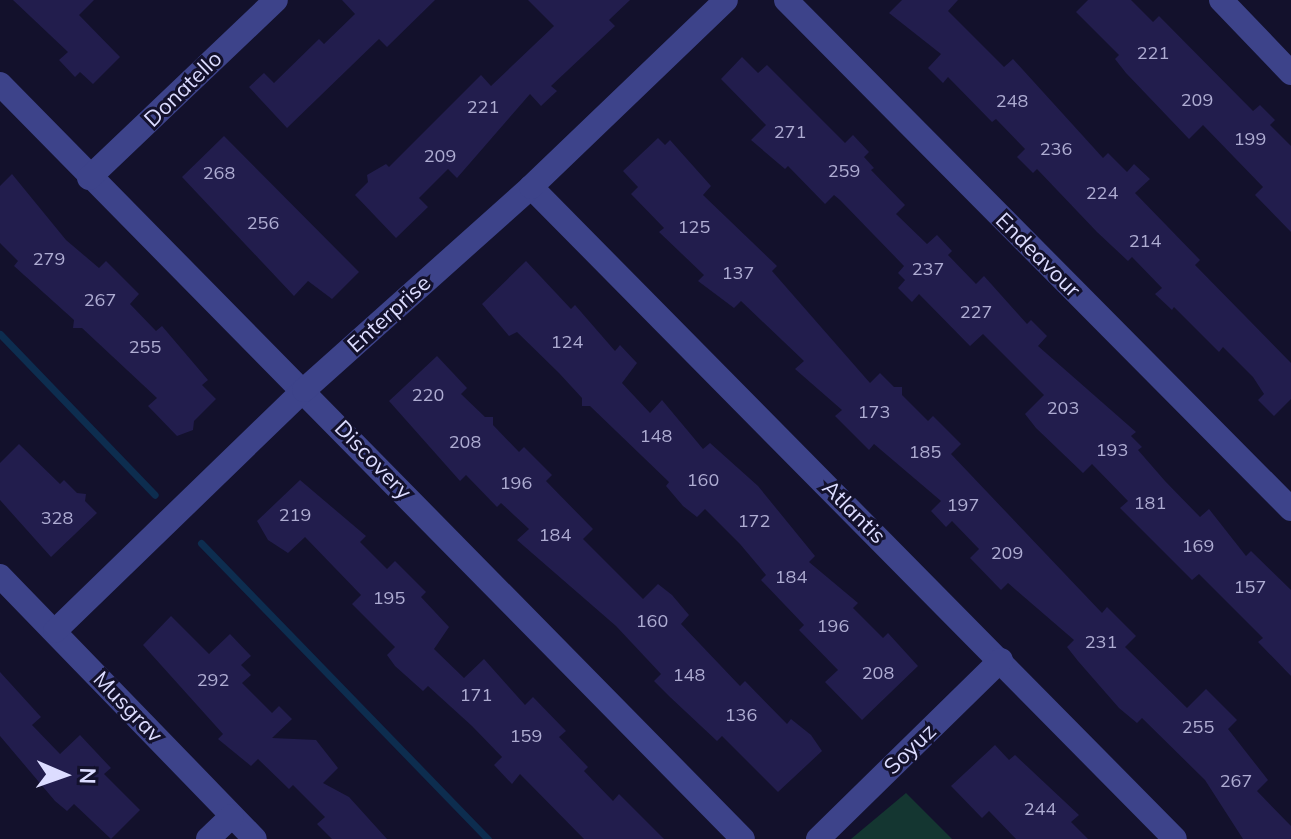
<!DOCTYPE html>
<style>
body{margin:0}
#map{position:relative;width:1291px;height:839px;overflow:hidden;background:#13112c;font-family:Mulish,sans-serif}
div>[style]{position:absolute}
.green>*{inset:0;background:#143631}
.stream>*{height:7px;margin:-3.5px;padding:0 3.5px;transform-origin:3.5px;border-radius:3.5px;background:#0d2d4f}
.building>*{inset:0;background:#221d4d}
.minor>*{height:24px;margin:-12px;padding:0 12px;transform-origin:12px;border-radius:12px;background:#3d438a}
span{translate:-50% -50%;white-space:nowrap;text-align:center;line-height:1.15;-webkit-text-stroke:6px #13112c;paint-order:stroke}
.number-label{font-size:18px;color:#aeacd2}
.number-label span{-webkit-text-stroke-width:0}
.street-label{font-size:22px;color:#dcdcff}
.north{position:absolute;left:24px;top:735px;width:80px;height:80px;-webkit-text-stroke:6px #13112c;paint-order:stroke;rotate:92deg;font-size:22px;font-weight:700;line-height:32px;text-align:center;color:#dcdcff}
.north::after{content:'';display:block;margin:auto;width:28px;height:36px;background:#dcdcff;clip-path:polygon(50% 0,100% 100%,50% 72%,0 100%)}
</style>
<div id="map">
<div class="green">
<i style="clip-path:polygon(906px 793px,952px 839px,851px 839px)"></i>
</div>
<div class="stream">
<i style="left:0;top:334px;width:223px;rotate:46.1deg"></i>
<i style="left:201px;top:543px;width:412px;rotate:45.9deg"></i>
</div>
<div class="building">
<i style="clip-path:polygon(13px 0,94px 0,79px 15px,120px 57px,93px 84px,80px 72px,75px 77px,59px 60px,68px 52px)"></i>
<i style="clip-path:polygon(342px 0,435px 0,387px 47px,379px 39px,287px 128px,249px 87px,264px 73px,274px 83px,319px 39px,324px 44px,355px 14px)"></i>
<i style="clip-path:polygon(528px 0,630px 0,609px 20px,615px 26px,551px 86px,557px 91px,541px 106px,530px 94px,457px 178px,448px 169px,419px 198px,428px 207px,396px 238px,355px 195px,368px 182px,367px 175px,386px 164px,389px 167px,481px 75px,491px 86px,554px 26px)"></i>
<i style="clip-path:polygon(902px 0,958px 0,948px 11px,1004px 67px,1013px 59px,1103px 158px,1108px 153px,1127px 172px,1134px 164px,1150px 179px,1135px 193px,1200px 260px,1195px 265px,1291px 363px,1291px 399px,1274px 416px,1258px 400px,1264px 394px,1253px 377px,1223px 347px,1219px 352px,1174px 307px,1172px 310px,1155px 294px,1162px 288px,1132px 257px,1128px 261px,1097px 232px,1037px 169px,1033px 173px,1017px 157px,1025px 149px,996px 119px,992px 122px,948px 77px,943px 83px,928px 68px,941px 54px,889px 13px)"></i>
<i style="clip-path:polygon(1088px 0,1131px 0,1153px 22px,1159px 16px,1253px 111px,1260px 105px,1275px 120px,1270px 125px,1291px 146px,1291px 232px,1255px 195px,1263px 187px,1203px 125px,1189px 139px,1126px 73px,1115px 59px,1119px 55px,1076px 12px)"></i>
<i style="clip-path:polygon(742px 57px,758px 73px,767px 65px,845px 143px,853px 135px,869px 152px,864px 157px,874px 168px,871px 170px,905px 205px,896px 214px,927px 244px,937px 235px,952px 251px,948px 255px,976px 284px,984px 276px,1027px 324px,1031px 320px,1047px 336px,1038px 346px,1136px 432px,1131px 436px,1142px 447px,1138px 450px,1165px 481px,1200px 517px,1209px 509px,1246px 556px,1251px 551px,1291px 590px,1291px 676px,1258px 642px,1263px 638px,1199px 574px,1192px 580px,1120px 508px,1128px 501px,1092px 464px,1083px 473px,1036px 428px,1025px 414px,1044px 395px,983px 334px,970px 346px,919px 294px,912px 302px,898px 288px,905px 280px,898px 273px,904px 266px,840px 200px,834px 195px,825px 204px,788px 166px,785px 169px,751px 140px,766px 125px,721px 79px)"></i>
<i style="clip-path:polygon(224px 136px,359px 272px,332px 299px,308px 281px,294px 296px,182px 177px)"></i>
<i style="clip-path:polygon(658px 138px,665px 145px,670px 140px,711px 186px,703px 195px,777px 266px,772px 271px,870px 383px,880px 373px,894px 387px,902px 387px,902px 395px,928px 421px,933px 416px,961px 444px,951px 454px,1102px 613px,1107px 607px,1136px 636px,1125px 647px,1187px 708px,1206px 689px,1237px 720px,1228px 729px,1268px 780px,1257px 791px,1291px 826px,1291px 839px,1243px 839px,1205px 780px,1142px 718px,1137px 723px,1119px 708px,1078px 661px,1067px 647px,1074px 640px,1008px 583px,1001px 590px,970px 558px,979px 549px,952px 521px,946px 527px,931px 511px,941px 501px,874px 444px,869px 450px,835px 416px,842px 410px,795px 369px,804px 361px,741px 301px,734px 308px,698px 281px,704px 275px,659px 232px,664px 228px,631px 194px,638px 187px,623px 171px)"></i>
<i style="clip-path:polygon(12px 174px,66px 240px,99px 268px,106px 261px,139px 294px,130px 304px,156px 331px,162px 326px,208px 380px,202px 385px,216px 399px,194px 421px,193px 430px,177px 436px,148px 406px,157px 398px,82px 328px,73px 328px,74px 320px,14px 266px,18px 261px,0 243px,0 186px)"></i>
<i style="clip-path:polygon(526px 261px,571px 309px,575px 305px,615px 351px,620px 345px,637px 363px,622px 383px,650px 413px,662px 400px,703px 449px,710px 443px,758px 486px,815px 556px,809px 562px,858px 603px,853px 608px,883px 638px,888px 633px,918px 666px,862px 720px,825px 682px,838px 670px,799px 630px,804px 625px,761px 580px,766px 575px,740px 544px,705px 509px,697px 517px,683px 506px,666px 486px,669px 482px,590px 406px,582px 406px,582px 398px,559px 373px,517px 332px,509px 336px,482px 304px)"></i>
<i style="clip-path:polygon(437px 356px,467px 388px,461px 394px,485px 417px,493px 417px,493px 425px,519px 452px,524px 447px,552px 475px,546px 481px,593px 529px,583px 539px,643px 599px,658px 584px,672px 595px,689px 615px,681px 624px,740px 686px,745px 681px,787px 724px,791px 719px,811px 735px,822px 751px,778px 792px,722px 736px,717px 741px,670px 697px,654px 681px,661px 674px,616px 626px,517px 540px,529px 529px,501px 503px,497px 507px,466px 475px,460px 481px,389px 401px)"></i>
<i style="clip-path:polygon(19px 444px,60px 484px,64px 480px,77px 493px,86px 494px,85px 501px,97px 513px,51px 557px,0 500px,0 463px)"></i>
<i style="clip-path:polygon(300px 480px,366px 536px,360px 542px,387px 569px,395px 561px,426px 592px,421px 597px,449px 627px,434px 649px,464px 678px,484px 659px,525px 705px,533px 697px,566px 731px,559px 737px,588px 767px,584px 771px,613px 801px,619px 794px,664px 839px,584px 839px,520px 774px,512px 784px,494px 765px,502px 757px,472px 726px,428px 686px,423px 691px,395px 666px,387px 655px,395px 647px,352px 604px,361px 595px,305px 537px,288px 553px,268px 540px,257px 521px)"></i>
<i style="clip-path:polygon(171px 616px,209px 654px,230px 634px,251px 656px,241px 665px,251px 675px,242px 683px,272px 713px,279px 706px,292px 719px,272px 738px,316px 740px,338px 768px,323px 783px,349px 797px,387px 839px,332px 839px,317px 824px,325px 817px,293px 785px,289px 789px,258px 759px,251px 766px,218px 739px,223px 734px,143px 645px)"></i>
<i style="clip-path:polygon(0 672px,41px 717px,32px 725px,60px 754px,80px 735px,111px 768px,104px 774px,140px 810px,111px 839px,74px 804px,67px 811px,55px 801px,0 736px)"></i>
<i style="clip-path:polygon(995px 745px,1009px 760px,1015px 755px,1079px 815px,1071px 822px,1088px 839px,1016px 839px,989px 811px,982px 818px,951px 786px)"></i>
</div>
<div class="minor">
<i style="left:786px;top:0;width:717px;rotate:45.23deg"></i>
<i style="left:1221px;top:0;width:101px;rotate:46.2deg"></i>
<i style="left:0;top:84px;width:1059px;rotate:45.46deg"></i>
<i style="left:89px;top:178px;width:258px;rotate:-43.6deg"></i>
<i style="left:531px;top:187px;width:916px;rotate:45.35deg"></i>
<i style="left:0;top:576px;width:366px;rotate:45.9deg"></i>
<i style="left:55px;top:631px;width:347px;rotate:-44.1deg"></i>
<i style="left:304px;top:390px;width:305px;rotate:-41.8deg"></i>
<i style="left:531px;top:187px;width:270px;rotate:-43.8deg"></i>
<i style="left:208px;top:839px;width:33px;rotate:-44deg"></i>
<i style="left:818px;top:839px;width:256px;rotate:-44.4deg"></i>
</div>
<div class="number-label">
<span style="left:1153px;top:53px">221</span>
<span style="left:1197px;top:100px">209</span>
<span style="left:1012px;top:101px">248</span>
<span style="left:483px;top:107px">221</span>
<span style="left:790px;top:132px">271</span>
<span style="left:1250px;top:139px">199</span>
<span style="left:1056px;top:149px">236</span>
<span style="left:440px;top:156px">209</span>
<span style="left:844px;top:171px">259</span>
<span style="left:219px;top:173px">268</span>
<span style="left:1102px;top:193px">224</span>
<span style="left:263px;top:223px">256</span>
<span style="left:694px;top:227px">125</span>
<span style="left:1145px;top:241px">214</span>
<span style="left:49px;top:259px">279</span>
<span style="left:928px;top:269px">237</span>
<span style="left:738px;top:273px">137</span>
<span style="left:100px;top:300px">267</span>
<span style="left:976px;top:312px">227</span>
<span style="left:567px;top:342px">124</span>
<span style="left:145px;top:347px">255</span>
<span style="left:428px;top:395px">220</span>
<span style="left:1063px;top:408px">203</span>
<span style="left:874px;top:412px">173</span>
<span style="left:656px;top:436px">148</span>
<span style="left:465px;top:442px">208</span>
<span style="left:1112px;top:450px">193</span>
<span style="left:925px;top:452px">185</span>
<span style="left:703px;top:480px">160</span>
<span style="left:516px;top:483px">196</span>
<span style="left:1150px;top:503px">181</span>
<span style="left:963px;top:505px">197</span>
<span style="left:295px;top:515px">219</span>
<span style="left:57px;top:518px">328</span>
<span style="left:754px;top:521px">172</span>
<span style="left:555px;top:535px">184</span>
<span style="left:1198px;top:546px">169</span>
<span style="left:1007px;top:553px">209</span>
<span style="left:791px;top:577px">184</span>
<span style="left:1250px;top:587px">157</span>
<span style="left:389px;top:598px">195</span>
<span style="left:652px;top:621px">160</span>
<span style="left:833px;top:626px">196</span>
<span style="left:1101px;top:642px">231</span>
<span style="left:878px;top:673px">208</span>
<span style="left:689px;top:675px">148</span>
<span style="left:213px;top:680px">292</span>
<span style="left:476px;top:695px">171</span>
<span style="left:741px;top:715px">136</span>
<span style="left:1198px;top:727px">255</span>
<span style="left:526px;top:736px">159</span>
<span style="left:1236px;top:781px">267</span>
<span style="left:1040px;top:809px">244</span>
</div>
<div class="street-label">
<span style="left:183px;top:89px;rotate:-44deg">Donatello</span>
<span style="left:1038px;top:255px;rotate:45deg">Endeavour</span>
<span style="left:389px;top:314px;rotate:-42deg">Enterprise</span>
<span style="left:373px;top:460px;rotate:46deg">Discovery</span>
<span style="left:854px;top:512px;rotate:45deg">Atlantis</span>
<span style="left:128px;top:707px;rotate:46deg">Musgrav</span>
<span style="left:910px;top:749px;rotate:-44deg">Soyuz</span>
</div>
<div class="north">N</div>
</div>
